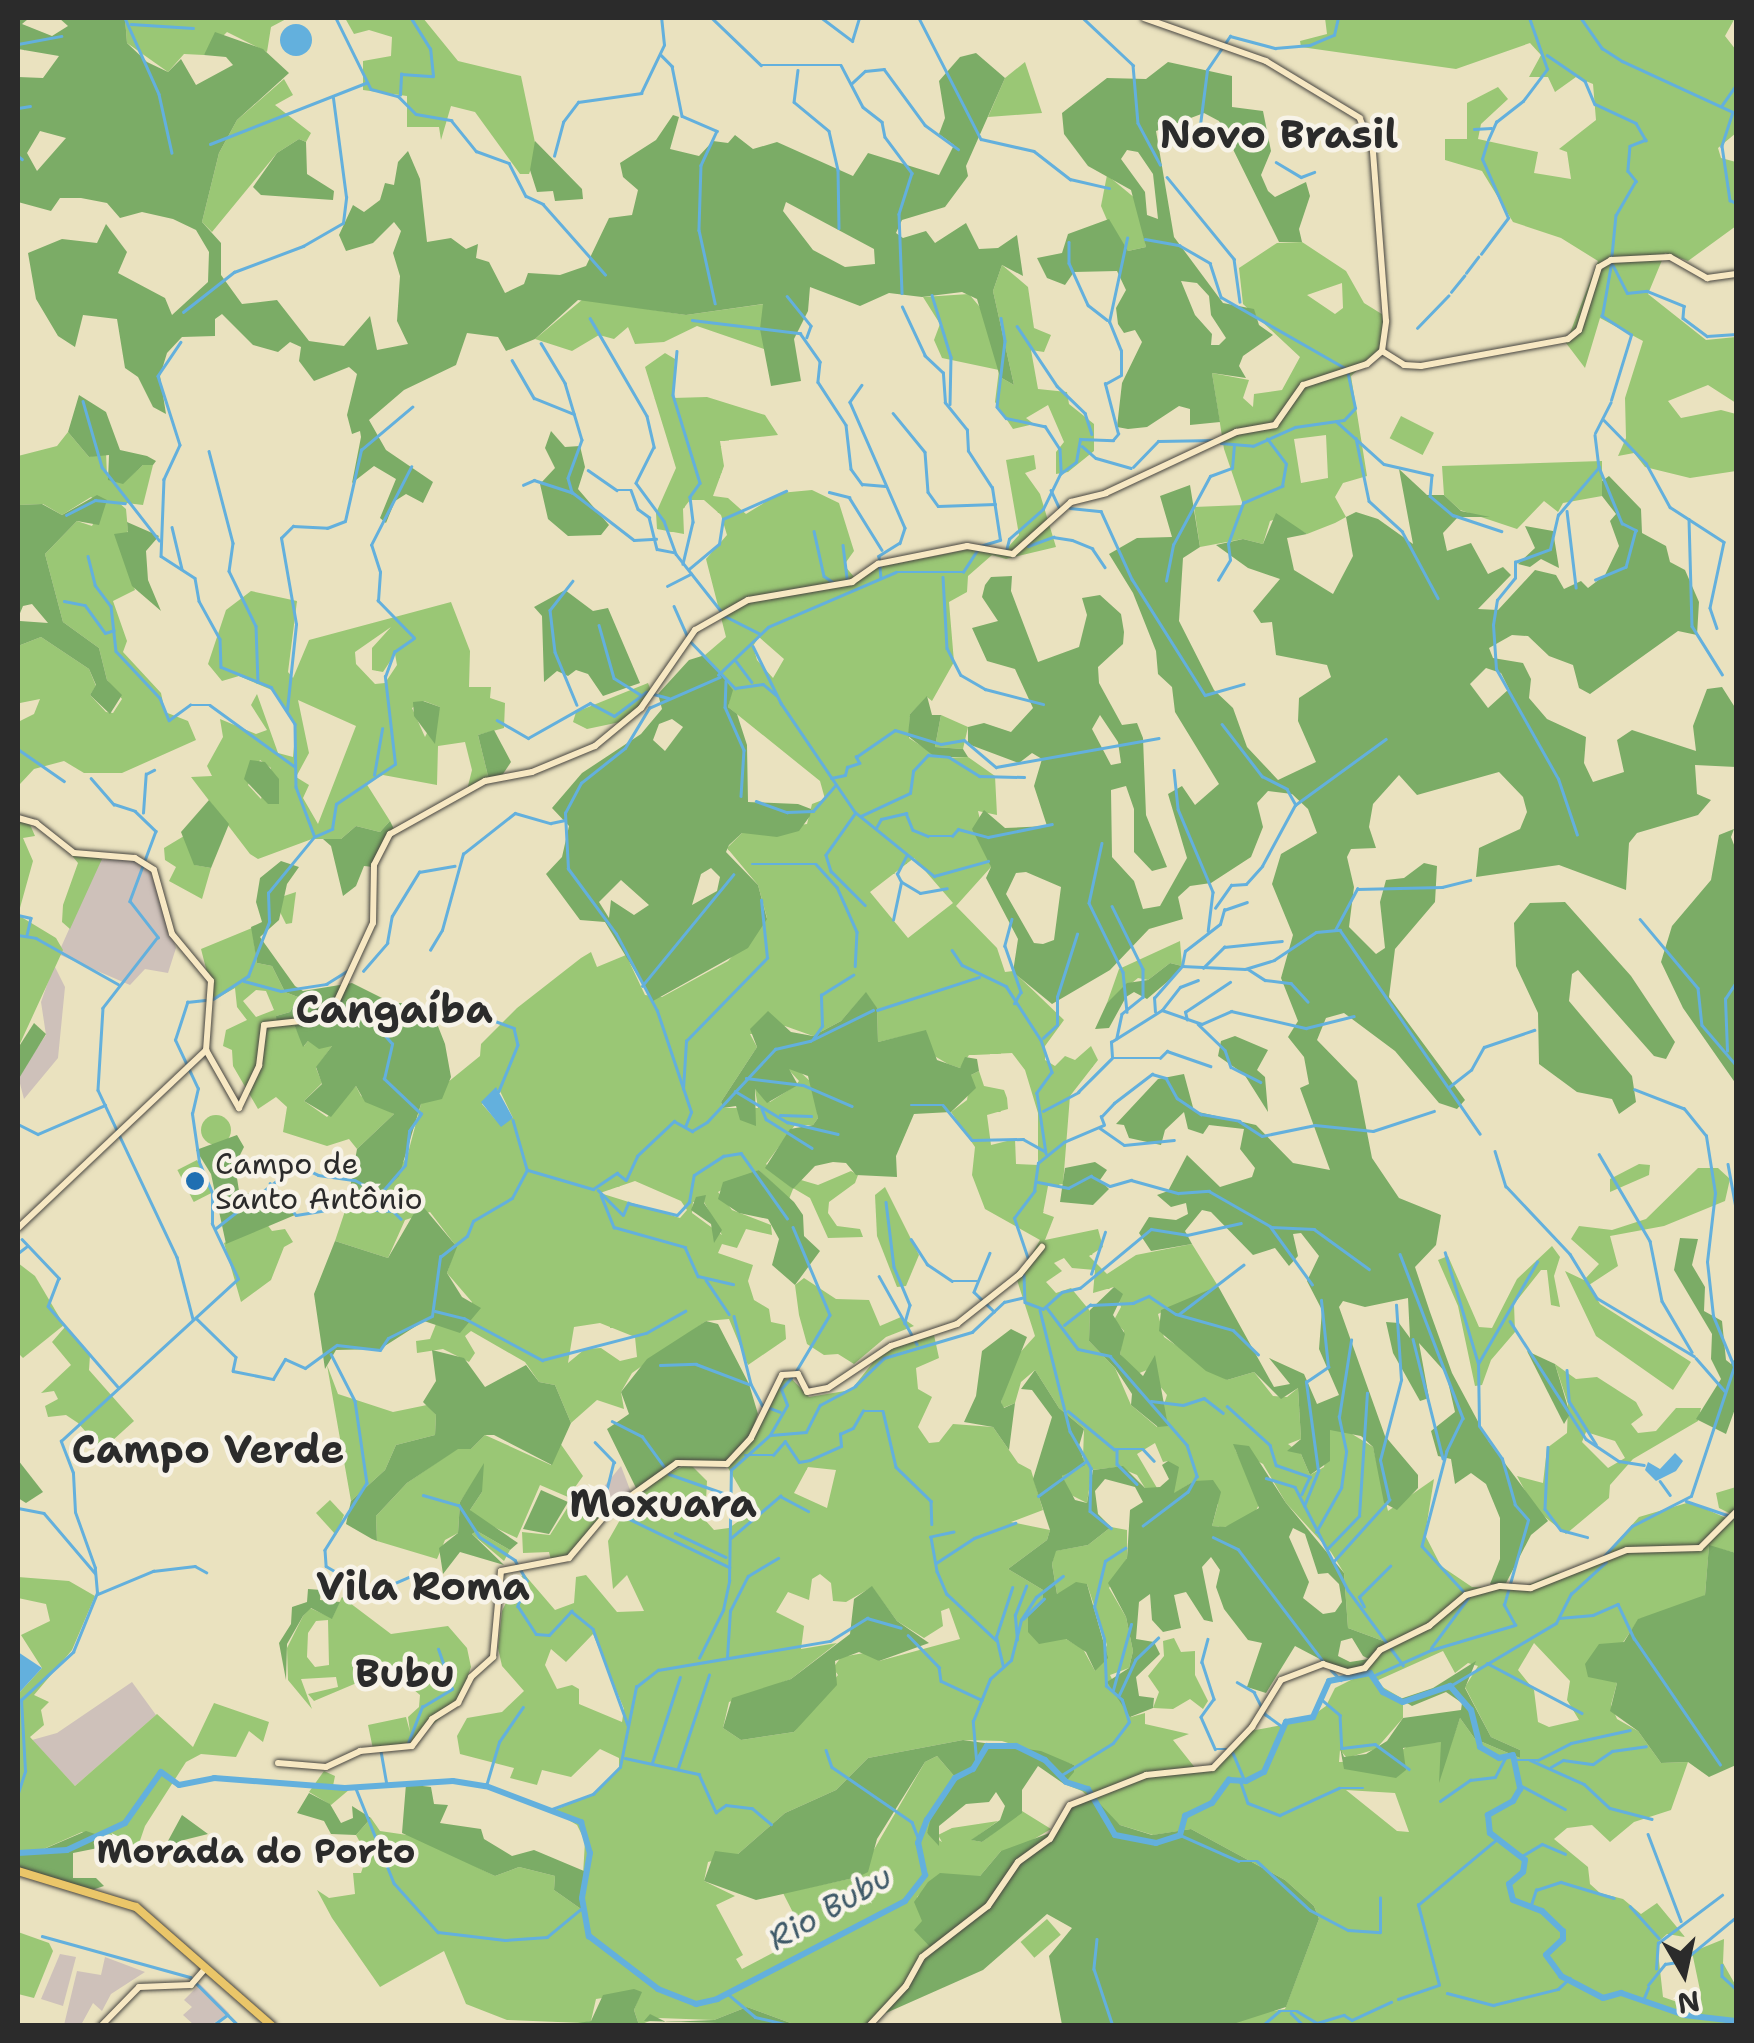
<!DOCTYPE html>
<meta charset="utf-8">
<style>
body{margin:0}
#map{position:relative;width:1754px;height:2043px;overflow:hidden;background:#eae2bf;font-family:"Shantell Sans",sans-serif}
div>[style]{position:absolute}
.industrial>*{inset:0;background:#cec1ba}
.green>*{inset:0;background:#9ac775;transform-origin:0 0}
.round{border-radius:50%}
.forest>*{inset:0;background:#7bac66}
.water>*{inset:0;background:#63b0dd}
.stream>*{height:2.5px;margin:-1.25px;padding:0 1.25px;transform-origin:1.25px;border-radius:1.25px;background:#63b0dd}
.river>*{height:6px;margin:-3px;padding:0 3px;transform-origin:3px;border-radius:3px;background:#63b0dd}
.roads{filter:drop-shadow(0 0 2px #484641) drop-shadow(0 0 2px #484641)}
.secondary>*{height:6px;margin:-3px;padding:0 3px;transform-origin:3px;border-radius:3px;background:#f7e8c3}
.primary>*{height:8px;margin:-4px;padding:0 4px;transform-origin:4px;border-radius:4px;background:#eac669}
.dots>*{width:28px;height:28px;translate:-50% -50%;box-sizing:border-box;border:5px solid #f7f3e8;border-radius:50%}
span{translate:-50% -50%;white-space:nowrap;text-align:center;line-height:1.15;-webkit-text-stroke:9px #f7f3e8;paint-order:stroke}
.poi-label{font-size:30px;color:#2b2b2b}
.left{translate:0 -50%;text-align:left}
.water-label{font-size:32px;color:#3f5a69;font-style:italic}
.quarter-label{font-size:35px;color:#2b2b2b;font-weight:700}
.district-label{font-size:40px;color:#2b2b2b;font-weight:700}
.frame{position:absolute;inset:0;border:20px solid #2b2b2b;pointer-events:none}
.north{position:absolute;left:1634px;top:1923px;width:100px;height:100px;-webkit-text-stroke:8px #f7f3e8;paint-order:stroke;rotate:171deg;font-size:28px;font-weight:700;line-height:40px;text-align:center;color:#2b2b2b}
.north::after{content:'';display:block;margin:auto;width:35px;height:45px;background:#2b2b2b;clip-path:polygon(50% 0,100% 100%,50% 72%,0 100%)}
</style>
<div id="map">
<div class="industrial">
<i style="clip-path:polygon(100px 860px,135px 860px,149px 867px,176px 948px,168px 973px,145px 969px,130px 985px,58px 954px)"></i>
<i style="clip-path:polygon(54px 965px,65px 987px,58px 1058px,24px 1099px,18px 1076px,46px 1035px,41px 1002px)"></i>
<i style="clip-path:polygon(621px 1466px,632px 1495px,612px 1505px,597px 1495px)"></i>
<i style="clip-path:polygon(132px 1682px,156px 1715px,75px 1786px,32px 1740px,57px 1733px)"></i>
<i style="clip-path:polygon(60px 1954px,76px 1957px,63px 2006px,41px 1999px)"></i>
<i style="clip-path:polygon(105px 1957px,145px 1972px,111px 1994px,102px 2011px,93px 2003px,81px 2025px,64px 2025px,77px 1971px,101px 1975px)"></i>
<i style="clip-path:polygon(200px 1984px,229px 2013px,211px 2025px,194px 2025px,183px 2015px,192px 2007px,184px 2000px)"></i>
</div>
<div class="green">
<i style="clip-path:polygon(125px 18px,288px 18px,271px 27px,267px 52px,227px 32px,204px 55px,184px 54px,168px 72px,127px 43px)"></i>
<i style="clip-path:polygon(345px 18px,423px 18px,458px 61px,521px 76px,537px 152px,529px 174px,520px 174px,475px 112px,451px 106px,441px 140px,439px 127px,407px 127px,407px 96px,363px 90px,363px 61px,391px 56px,392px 37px,369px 30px,354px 34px)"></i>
<i style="clip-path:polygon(1325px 18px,1735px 18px,1725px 36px,1736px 50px,1736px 133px,1718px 148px,1721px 158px,1736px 162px,1736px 226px,1688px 261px,1665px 253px,1648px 294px,1706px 340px,1736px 337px,1736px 403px,1708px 385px,1668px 401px,1681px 418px,1721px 410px,1736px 414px,1736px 471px,1690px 478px,1645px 467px,1634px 453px,1618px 456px,1626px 438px,1625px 398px,1643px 341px,1600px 318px,1585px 368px,1566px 343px,1598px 261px,1561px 238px,1513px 222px,1482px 171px,1445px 160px,1445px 139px,1467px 139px,1467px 103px,1498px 87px,1508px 99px,1481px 124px,1478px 139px,1538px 152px,1534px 173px,1571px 179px,1567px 152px,1559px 149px,1596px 120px,1593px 84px,1576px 77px,1555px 92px,1548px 77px,1529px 77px,1541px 55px,1530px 43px,1456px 69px,1301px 47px,1300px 41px,1327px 34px)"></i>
<i style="clip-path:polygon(1025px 62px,1042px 113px,988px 117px,1005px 78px)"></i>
<i style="clip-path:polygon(284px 79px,293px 95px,275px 105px,311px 133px,306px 142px,299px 139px,277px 153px,212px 232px,202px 222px,219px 153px,237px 120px)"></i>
<i style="clip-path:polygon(1107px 175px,1136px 199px,1146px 247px,1128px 251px,1107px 220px,1101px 206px)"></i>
<i style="clip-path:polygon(evenodd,1302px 242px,1346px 271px,1364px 303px,1385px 316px,1380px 350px,1351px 376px,1367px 476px,1343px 483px,1335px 497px,1346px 517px,1335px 523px,1307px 534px,1279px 518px,1270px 521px,1263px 544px,1243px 539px,1200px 547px,1194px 507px,1243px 505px,1224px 449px,1212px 373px,1249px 380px,1243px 398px,1253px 407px,1254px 394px,1282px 390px,1300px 357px,1243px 304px,1239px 268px,1277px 243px,1302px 242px,1342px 283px,1343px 308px,1335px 314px,1307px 295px,1342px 283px,1302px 242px,1326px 435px,1328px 478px,1301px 483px,1294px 439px,1326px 435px)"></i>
<i style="clip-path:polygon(1002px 265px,1028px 287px,1034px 328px,1051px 335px,1044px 352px,1031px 350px,1038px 389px,1067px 392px,1069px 404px,1094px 424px,1094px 451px,1068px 472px,1056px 474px,1056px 452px,1064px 442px,1048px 405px,1026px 418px,1034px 424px,1013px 429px,995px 402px,999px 370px,942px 358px,934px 340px,940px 324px,923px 297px,969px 294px,984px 312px,995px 343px,1000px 377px,1014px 385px,993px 291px)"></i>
<i style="clip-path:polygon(583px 299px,686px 315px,764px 304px,764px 349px,697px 326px,664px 342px,635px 344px,628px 327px,614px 339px,599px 335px,572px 351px,535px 339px)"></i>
<i style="clip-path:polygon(evenodd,665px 353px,675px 359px,673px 398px,707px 397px,765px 415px,778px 435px,720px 441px,724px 466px,713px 496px,728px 498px,746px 514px,780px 493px,812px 490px,839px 503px,854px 551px,844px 565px,855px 578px,873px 568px,970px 549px,1002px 554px,1019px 535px,1006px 460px,1034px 455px,1036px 469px,1025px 473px,1040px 494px,1056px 547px,1006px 559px,992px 555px,968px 576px,967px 592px,949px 602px,954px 662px,932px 701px,927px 697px,910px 714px,909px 738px,940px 758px,968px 757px,995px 776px,997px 815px,978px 811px,991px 867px,956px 906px,997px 948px,1005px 972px,1013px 971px,1064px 1020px,1045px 1046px,1045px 1060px,1055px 1066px,1065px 1056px,1075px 1060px,1091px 1046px,1098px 1060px,1070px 1096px,1063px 1184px,1048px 1186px,1043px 1213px,1054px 1217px,1045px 1240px,1098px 1229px,1103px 1247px,1089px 1256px,1107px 1274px,1136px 1255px,1192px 1244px,1218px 1286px,1158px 1314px,1164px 1337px,1227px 1380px,1254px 1372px,1273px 1396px,1287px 1397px,1298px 1388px,1301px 1439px,1288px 1444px,1301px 1454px,1310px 1475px,1324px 1467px,1330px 1430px,1344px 1429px,1373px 1447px,1388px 1511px,1434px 1479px,1425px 1535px,1441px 1566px,1472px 1587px,1521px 1588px,1557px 1573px,1571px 1575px,1597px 1564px,1639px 1517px,1690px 1502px,1726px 1518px,1731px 1514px,1719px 1508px,1716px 1493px,1736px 1487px,1736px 1553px,1709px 1546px,1705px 1595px,1690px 1606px,1639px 1619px,1600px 1676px,1617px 1683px,1611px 1705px,1617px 1719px,1638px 1731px,1661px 1763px,1688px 1762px,1671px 1810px,1634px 1822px,1610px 1842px,1592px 1825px,1567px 1828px,1554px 1839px,1588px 1867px,1590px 1884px,1600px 1893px,1623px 1899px,1641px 1914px,1657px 1903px,1685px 1937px,1667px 1934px,1657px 1943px,1663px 1997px,1697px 2009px,1701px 1995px,1692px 1952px,1724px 1939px,1723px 1963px,1736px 1986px,1736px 2025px,1230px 2025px,1239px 2017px,1285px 2009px,1319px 1919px,1314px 1906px,1285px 1880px,1191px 1829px,1153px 1835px,1120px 1825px,1082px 1791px,1064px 1784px,1074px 1765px,1002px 1741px,963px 1740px,868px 1758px,836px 1790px,785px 1813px,738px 1854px,708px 1862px,704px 1881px,735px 1896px,716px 1905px,743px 1955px,736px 1959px,742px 1969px,805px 1936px,783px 1893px,858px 1877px,925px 1762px,937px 1756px,955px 1777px,927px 1833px,942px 1842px,938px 1835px,952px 1828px,998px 1821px,972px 1840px,982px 1842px,1022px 1811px,1051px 1829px,1012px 1852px,1001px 1851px,980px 1876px,939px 1876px,917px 1897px,934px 1951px,871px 2025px,796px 2025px,747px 2007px,714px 2020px,658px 2018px,639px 2025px,634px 2010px,641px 1992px,596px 1999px,591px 2021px,583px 2023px,507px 2020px,466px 2004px,444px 1951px,380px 1987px,332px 1918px,317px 1890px,329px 1898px,355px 1894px,353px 1873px,361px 1873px,367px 1855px,356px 1835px,371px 1818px,380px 1831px,414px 1836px,495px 1876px,519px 1867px,555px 1876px,554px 1890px,581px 1909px,585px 1841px,577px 1825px,553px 1811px,595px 1793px,619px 1767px,619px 1758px,600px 1749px,571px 1777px,542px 1770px,537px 1785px,510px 1778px,514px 1768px,460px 1754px,457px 1736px,467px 1718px,502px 1712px,524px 1691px,502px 1666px,498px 1648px,502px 1611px,517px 1580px,524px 1574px,555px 1610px,574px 1603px,576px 1577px,586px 1575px,617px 1612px,644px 1611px,627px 1575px,613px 1589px,608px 1541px,637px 1490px,689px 1463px,707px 1481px,705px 1520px,714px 1530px,729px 1528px,743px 1518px,745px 1497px,727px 1466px,782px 1380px,791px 1378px,809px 1397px,851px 1390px,878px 1356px,902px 1341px,934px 1335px,939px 1358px,916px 1368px,918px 1389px,932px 1397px,918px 1427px,929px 1443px,939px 1442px,953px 1424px,993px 1427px,1018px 1463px,1031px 1470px,1043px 1510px,1011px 1522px,1050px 1530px,1047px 1540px,1008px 1569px,1043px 1590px,1043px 1602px,1028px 1617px,1083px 1649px,1095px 1671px,1107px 1645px,1087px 1584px,1057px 1594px,1052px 1564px,1055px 1551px,1088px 1545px,1111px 1527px,1127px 1530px,1127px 1558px,1109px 1588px,1126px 1617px,1133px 1651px,1129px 1668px,1110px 1675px,1131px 1717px,1145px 1713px,1145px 1724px,1189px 1734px,1173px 1740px,1196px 1769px,1207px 1769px,1250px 1731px,1305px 1721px,1326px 1706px,1335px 1688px,1367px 1672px,1386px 1642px,1348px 1628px,1344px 1573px,1331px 1552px,1286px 1503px,1263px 1464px,1235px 1449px,1260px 1502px,1254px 1515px,1225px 1527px,1212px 1526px,1218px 1504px,1194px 1481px,1172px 1495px,1168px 1461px,1163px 1462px,1155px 1443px,1137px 1454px,1157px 1488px,1145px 1488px,1137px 1475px,1118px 1467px,1092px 1470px,1087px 1503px,1069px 1494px,1062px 1476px,1083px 1458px,1084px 1429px,1059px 1408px,1035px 1370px,1021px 1382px,1015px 1403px,1003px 1408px,1001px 1402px,1015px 1358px,1035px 1336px,1017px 1280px,1040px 1240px,985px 1209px,972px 1175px,975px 1147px,951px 1112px,967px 1100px,971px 1075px,979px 1071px,984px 1086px,1004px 1090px,1007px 1098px,1008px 1109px,987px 1115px,991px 1145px,1015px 1139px,1016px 1164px,1038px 1165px,1038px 1113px,1025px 1070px,1012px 1053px,969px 1055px,960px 1068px,948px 1064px,931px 1054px,926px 1031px,878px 1042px,877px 1009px,866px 993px,841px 1021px,813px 1036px,785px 1026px,750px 1034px,757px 1047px,721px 1102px,723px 1108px,758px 1108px,755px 1089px,770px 1102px,795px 1086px,799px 1081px,788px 1069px,796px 1068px,813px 1084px,818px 1118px,813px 1125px,795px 1125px,766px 1164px,793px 1189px,789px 1199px,759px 1170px,718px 1192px,732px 1210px,771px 1225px,772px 1235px,746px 1229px,737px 1248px,722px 1244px,718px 1253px,753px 1265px,748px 1281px,754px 1300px,769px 1309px,771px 1322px,785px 1325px,786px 1339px,748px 1365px,729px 1319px,706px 1321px,632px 1373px,621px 1392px,624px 1409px,597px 1400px,571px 1423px,555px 1385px,539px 1382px,525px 1362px,471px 1331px,465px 1336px,475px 1353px,469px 1362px,443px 1349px,417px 1353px,416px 1341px,430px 1339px,436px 1324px,460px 1332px,472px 1302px,447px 1273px,456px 1246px,430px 1212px,405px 1220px,388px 1258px,335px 1241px,347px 1205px,376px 1198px,407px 1157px,421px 1104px,480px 1056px,481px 1044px,517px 1008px,581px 958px,591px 952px,597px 967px,626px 955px,645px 995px,662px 997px,728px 961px,767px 918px,758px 885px,727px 848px,742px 833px,807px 824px,812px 804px,825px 799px,820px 781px,728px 707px,732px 690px,705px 655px,726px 637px,706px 559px,727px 535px,721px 515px,704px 500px,690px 500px,683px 509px,684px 534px,657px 529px,656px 513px,676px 468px,645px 367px,665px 353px,759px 637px,784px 659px,773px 678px,757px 660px,753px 646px,759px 637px,665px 353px,914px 858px,953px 903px,908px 938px,870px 892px,914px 858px,665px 353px,499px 1089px,512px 1116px,513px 1118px,496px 1120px,482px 1104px,499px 1089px,665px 353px,635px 1181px,681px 1201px,687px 1210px,680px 1218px,600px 1193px,635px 1181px,665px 353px,693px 1202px,704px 1202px,722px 1235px,692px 1213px,693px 1202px,665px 353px,1064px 1258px,1072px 1268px,1095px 1270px,1093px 1293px,1114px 1287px,1121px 1307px,1114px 1320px,1124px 1331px,1120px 1354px,1137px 1374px,1147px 1370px,1167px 1395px,1157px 1427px,1131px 1405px,1115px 1368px,1089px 1341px,1090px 1311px,1071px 1288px,1056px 1293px,1046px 1282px,1062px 1271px,1054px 1263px,1064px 1258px,665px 353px,600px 1323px,635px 1337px,637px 1357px,620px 1361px,601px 1348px,585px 1349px,568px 1363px,574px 1327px,600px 1323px,665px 353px,808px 1467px,836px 1470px,827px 1508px,794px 1493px,808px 1467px,665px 353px,820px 1574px,831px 1583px,833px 1601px,846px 1602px,872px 1587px,897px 1621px,924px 1638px,943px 1626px,941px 1611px,949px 1608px,960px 1639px,879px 1661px,870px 1652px,841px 1657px,833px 1668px,838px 1675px,794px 1732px,741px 1740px,723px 1728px,729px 1702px,791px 1679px,837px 1643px,801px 1649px,804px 1626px,776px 1612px,788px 1592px,809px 1600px,812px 1579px,820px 1574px,665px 353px,593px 1634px,624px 1709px,622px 1722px,579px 1704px,579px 1689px,572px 1685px,557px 1689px,545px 1665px,551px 1649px,566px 1662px,593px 1634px,665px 353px,1534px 1643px,1570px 1681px,1567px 1700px,1579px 1720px,1549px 1727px,1538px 1722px,1534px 1690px,1518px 1670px,1534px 1643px,665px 353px,1443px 1651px,1455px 1673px,1468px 1663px,1478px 1666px,1465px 1687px,1491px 1737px,1520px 1750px,1520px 1758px,1475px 1739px,1460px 1718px,1441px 1772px,1441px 1742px,1410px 1744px,1401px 1751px,1401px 1761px,1339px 1762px,1340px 1750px,1347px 1758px,1376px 1749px,1403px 1718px,1403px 1699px,1374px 1682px,1443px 1651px,665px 353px,1346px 1790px,1395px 1793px,1409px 1832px,1397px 1831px,1346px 1790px)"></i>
<i style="left:1401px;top:416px;width:37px;height:25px;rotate:27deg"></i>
<i style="clip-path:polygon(68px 432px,89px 457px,106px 452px,107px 476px,123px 483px,143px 465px,153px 465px,143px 505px,118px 502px,126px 509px,128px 531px,120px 544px,135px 590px,113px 601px,127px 641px,123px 652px,161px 693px,165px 712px,188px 721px,196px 740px,122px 773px,84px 773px,64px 761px,34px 769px,20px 784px,18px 722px,34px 714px,40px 699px,20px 703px,18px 646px,41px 637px,89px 669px,96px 686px,90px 695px,106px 712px,113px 713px,122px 699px,107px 680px,99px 648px,63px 622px,45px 554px,77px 521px,92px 526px,103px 505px,91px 497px,62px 515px,43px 504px,18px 505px,18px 456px,57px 446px)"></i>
<i style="clip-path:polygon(1602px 461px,1602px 496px,1563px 503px,1558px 512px,1544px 501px,1517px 529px,1460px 510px,1444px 495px,1442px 466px)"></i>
<i style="clip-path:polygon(evenodd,251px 591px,297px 601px,288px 672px,293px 678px,309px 640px,451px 602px,470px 651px,469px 687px,491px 687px,490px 698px,505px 703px,504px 728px,478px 735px,489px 780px,467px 790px,472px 770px,465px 742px,438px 746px,437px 785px,383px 775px,366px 783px,390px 821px,380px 832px,356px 826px,341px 839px,312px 839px,258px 859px,250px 854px,191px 777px,212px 776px,207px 766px,223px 737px,220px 719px,256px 734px,267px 730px,251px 705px,257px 694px,278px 753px,293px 757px,296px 726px,274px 691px,239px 676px,222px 681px,208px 664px,226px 610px,251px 591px,391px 627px,372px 648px,372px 670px,383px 672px,395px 654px,397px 665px,385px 683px,375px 684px,356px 664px,355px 652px,391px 627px,251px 591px,298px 700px,356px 726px,318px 824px,303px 798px,309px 785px,296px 777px,309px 753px,298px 700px,251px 591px,424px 701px,440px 707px,425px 737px,412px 708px,424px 701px,251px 591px,260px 760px,271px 768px,261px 799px,248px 785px,260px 760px)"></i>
<i style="clip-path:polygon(648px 683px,652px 693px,625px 721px,587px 729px,573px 722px,576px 712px)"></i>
<i style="clip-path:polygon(941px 715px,968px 727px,963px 749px,935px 747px)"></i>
<i style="clip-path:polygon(18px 818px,29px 822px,35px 836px,23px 838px,33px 861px,18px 915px,56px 938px,63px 950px,18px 1048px)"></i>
<i style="clip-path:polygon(184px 836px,195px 865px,211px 868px,202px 899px,169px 881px,176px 867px,165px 860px,164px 848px)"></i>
<i style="clip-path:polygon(69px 852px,102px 859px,70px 929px,62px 922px,63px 905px,78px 863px)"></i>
<i style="clip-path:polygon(296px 892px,292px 923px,286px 924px,279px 910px,284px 896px)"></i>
<i style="clip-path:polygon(evenodd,252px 928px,257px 963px,272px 966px,285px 992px,298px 997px,290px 1012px,276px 1016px,294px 1024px,304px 1046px,308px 1041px,332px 1046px,316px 1068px,322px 1083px,304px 1101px,327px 1117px,356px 1086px,361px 1096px,394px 1114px,357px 1149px,349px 1139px,327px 1146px,283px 1132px,287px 1107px,276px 1097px,258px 1109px,233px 1066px,232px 1050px,223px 1046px,226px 1030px,247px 1020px,237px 1007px,235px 988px,214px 1000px,201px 949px,252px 928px,256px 990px,266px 991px,274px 1010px,256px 1017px,243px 1001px,256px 990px)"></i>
<i style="clip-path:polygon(1180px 941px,1182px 966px,1170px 963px,1148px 980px,1138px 978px,1107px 1003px,1119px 969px)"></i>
<i class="round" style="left:201px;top:1115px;width:30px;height:30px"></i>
<i style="left:197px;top:1160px;width:36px;height:22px;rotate:63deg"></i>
<i style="clip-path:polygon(1639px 1164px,1650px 1165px,1649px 1175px,1610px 1192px,1610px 1179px)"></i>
<i style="clip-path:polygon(1698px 1168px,1718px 1168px,1730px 1179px,1725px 1201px,1664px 1226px,1610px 1236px,1618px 1266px,1589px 1285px,1600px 1304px,1691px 1362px,1673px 1390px,1596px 1336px,1565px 1271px,1584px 1280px,1599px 1264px,1571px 1239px,1579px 1226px,1612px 1230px,1646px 1219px)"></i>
<i style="clip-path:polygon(851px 1171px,858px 1175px,855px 1183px,829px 1202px,828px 1213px,837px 1226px,860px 1229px,863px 1237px,828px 1238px,810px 1198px,793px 1188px,801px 1180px,818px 1185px)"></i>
<i style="clip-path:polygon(885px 1187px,919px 1255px,906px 1286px,897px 1287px,877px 1236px,875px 1195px)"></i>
<i style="clip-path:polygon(266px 1223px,272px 1231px,285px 1229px,293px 1242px,284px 1247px,271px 1280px,241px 1302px,224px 1243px)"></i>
<i style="clip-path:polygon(1552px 1246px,1560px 1257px,1554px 1276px,1560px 1307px,1551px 1305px,1547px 1270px,1541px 1270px,1514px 1304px,1515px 1332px,1491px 1360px,1482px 1385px,1475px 1386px,1458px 1306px,1438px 1260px,1448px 1256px,1479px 1327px,1492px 1328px,1517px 1279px)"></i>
<i style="clip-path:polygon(18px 1263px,35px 1276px,64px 1325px,23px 1358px,18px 1353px)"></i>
<i style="clip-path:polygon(804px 1278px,836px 1299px,869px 1300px,880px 1326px,901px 1317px,914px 1326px,886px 1337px,854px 1364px,838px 1354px,824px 1355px,807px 1344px,799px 1315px,795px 1285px)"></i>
<i style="clip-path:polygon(65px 1327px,90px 1355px,89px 1370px,134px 1421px,102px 1450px,78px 1423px,66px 1415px,48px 1417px,45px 1406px,58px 1399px,54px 1391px,41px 1393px,71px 1365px,52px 1342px)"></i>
<i style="clip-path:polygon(evenodd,1555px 1364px,1576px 1379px,1597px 1377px,1636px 1402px,1643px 1415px,1631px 1424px,1638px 1433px,1656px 1431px,1676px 1408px,1701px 1408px,1698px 1421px,1633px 1459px,1610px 1485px,1609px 1498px,1566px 1534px,1535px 1509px,1517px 1476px,1543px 1483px,1547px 1448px,1567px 1433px,1568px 1404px,1555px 1364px,1586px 1432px,1615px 1441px,1625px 1458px,1608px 1468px,1582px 1442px,1586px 1432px)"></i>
<i style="clip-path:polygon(327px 1365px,338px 1394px,393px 1412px,427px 1405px,436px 1415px,435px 1435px,396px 1445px,385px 1470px,351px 1501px)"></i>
<i style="clip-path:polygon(485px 1435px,551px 1465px,560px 1443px,583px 1476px,568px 1497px,540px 1485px,517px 1538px,473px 1517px,470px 1510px,482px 1492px,474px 1481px,460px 1502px,458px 1533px,445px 1540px,437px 1559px,377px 1541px,376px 1516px,407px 1483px,458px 1448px,471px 1449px)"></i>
<i style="clip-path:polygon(330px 1500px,344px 1515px,336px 1535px,316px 1513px)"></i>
<i style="clip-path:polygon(571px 1502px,603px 1515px,572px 1554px,551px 1560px,549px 1552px,523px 1553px,522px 1532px,550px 1535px)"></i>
<i style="clip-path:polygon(477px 1531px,510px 1550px,504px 1561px,472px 1534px)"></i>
<i style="clip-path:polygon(18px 1577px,69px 1581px,95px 1596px,72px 1650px,34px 1695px,49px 1702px,41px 1710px,44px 1725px,30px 1737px,75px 1786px,157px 1714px,193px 1747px,214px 1703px,269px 1722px,263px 1742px,249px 1731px,236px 1757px,201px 1754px,186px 1762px,145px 1826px,133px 1861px,97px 1850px,96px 1839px,82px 1832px,30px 1855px,18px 1853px,18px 1694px,42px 1668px,21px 1635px,50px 1621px,46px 1604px,18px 1598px)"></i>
<i style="clip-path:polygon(evenodd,342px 1597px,391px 1634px,448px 1626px,467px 1648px,471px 1667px,459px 1702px,412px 1742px,373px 1749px,368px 1725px,406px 1717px,410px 1732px,408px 1717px,419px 1707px,420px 1695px,401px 1679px,378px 1674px,314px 1701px,308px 1694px,338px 1687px,336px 1677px,301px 1679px,312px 1709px,288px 1680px,287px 1648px,303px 1616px,310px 1608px,332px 1618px,342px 1597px,328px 1620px,329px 1665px,315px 1667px,307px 1657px,308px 1633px,316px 1621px,328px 1620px)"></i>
<i style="clip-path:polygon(1174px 1638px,1181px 1652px,1195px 1651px,1195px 1675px,1208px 1701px,1203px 1709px,1190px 1699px,1173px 1709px,1153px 1708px,1159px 1692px,1148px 1676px,1164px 1656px,1163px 1641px)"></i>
<i style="clip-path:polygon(324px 1771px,335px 1776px,333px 1786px,350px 1789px,331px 1805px,309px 1792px)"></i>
<i style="left:1047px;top:1919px;width:21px;height:35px;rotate:49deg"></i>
<i style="clip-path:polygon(18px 1932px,49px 1943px,53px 1951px,34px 1998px,18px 1994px)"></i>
</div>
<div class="forest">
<i style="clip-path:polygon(evenodd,18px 18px,29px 18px,22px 24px,52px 36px,68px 26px,59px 18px,125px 18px,127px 43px,147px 62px,168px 72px,181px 59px,196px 85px,233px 65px,226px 57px,204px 55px,215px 32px,263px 49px,289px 73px,237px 120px,219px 153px,202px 222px,221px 243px,221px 275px,242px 304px,277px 300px,309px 341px,344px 346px,370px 316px,377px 350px,408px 344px,397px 321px,400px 276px,393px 253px,401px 231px,394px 222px,373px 243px,346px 251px,339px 235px,353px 205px,364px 212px,380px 200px,385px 183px,394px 185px,398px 162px,408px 151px,420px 179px,427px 242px,451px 238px,466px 249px,478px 244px,476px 258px,489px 262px,505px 293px,524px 284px,528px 273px,560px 275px,586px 266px,609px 218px,632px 215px,638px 190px,623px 177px,620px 163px,656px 140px,673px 115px,679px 117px,670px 149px,699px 156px,713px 141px,728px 143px,735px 135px,753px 149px,777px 142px,853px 176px,868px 153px,939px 175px,954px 145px,939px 134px,945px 118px,939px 81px,960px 57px,976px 53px,1005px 78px,966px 166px,968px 176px,945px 207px,902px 220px,896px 233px,903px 238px,926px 231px,935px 243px,966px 223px,979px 249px,998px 248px,1017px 235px,1023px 276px,1002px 265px,993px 291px,1014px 385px,1000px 377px,977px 299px,962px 292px,922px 297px,889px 293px,860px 306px,810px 287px,808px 311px,794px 339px,801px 381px,771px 386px,760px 329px,763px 304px,686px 315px,578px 300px,535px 339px,506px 351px,498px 337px,467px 333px,456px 365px,404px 390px,369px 420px,386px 450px,433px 482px,423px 503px,406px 494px,395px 501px,386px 523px,380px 518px,396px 479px,374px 466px,352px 483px,361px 437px,360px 431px,352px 434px,347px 415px,357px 374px,349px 367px,314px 381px,299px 361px,301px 347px,290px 342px,278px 352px,253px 345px,222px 314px,215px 319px,215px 336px,182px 337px,167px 353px,160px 376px,166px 414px,153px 407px,138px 377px,125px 368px,117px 319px,83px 315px,75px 347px,58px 336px,36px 299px,28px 253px,62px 239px,97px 243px,106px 224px,127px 252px,118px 273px,165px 298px,172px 315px,208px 282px,209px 252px,196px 230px,173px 219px,142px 212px,120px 218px,107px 203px,81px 198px,60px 198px,51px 211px,18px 202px,18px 77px,43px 78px,59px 56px,18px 49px,18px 18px,40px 131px,66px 138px,37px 171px,27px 153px,40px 131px,18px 18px,786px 202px,874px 249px,875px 264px,845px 267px,813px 250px,783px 211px,786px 202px)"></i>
<i style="clip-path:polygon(evenodd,1168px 62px,1232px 76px,1232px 107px,1263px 111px,1271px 151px,1261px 175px,1268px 191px,1275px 197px,1306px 182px,1310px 196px,1299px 229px,1302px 242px,1279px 242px,1219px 121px,1204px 113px,1156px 131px,1174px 237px,1223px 303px,1254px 309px,1259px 325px,1273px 335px,1243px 356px,1239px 366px,1246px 378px,1212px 373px,1220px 422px,1190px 425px,1190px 409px,1179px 406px,1147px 427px,1128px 429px,1117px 427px,1122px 383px,1142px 342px,1135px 330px,1124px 333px,1118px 324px,1116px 308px,1126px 290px,1117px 271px,1074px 272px,1065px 285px,1047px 278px,1037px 258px,1062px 253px,1068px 234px,1109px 219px,1128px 251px,1146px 247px,1131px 190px,1088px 166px,1064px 134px,1062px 113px,1107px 78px,1146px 79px,1168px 62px,1127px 150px,1138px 152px,1153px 174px,1158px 219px,1147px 215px,1145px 192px,1121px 159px,1127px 150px,1168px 62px,1181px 281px,1197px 283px,1209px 296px,1211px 315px,1226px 338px,1219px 345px,1211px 345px,1212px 334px,1195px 315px,1181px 281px)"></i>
<i style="clip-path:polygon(299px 139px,306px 142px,307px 174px,334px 191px,333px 200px,261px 195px,253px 187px,277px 153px)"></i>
<i style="clip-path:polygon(535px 141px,582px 189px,583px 199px,555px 201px,553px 191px,537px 192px,530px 170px)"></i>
<i style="clip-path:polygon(79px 395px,106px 412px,120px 450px,147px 456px,156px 461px,153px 465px,143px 465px,123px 484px,108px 480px,109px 455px,89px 457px,68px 432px)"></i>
<i style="clip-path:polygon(551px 431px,565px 447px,580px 446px,585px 467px,578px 489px,609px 525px,601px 535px,568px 536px,548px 519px,540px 484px,555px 468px,545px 448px)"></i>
<i style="clip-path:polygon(evenodd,1399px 469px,1427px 495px,1444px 495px,1461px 511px,1490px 517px,1458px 517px,1443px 533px,1447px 551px,1471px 543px,1488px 574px,1503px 567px,1511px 575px,1478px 609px,1498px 610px,1535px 570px,1556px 575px,1564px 589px,1581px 581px,1588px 588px,1605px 575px,1619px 546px,1610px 521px,1616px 514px,1602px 496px,1602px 481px,1609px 476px,1641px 509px,1642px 533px,1666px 546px,1670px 562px,1685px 570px,1699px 602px,1697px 635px,1678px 631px,1590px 694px,1579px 688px,1573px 665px,1549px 656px,1528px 636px,1512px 635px,1489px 648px,1493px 658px,1523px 663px,1531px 679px,1529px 698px,1547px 719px,1586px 737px,1584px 763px,1593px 782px,1624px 772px,1617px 740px,1632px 730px,1696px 751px,1693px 726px,1707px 689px,1722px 687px,1736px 709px,1736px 767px,1695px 765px,1697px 794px,1711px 800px,1698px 815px,1637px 833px,1629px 843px,1626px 890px,1559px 865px,1476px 877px,1479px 848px,1520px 829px,1527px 812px,1523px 797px,1499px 772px,1417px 795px,1399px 775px,1373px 804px,1369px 827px,1376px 848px,1351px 849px,1347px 857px,1354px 887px,1349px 927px,1376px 954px,1385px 948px,1380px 902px,1386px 880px,1404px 878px,1424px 863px,1437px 866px,1435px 902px,1395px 949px,1389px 997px,1465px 1100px,1457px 1109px,1439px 1103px,1395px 1051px,1344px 1013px,1326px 1018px,1317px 1040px,1357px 1081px,1372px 1158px,1399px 1198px,1441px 1215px,1436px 1245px,1415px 1267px,1430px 1312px,1452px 1373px,1489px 1442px,1548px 1521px,1531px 1535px,1505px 1585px,1490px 1584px,1500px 1559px,1500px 1518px,1486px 1484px,1471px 1473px,1455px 1484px,1451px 1459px,1438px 1456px,1431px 1431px,1455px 1412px,1446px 1373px,1419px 1343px,1429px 1398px,1420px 1401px,1393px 1353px,1386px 1322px,1399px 1323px,1410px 1338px,1408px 1298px,1365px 1307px,1343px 1301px,1339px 1307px,1385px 1436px,1418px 1475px,1418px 1488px,1397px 1510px,1384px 1503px,1373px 1447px,1361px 1436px,1330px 1430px,1330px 1461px,1310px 1475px,1301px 1454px,1287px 1451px,1301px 1439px,1298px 1388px,1281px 1399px,1254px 1372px,1227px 1380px,1206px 1371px,1159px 1331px,1161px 1310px,1218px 1286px,1274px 1387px,1290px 1384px,1269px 1358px,1304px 1374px,1317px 1404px,1339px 1395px,1319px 1349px,1322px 1310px,1307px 1281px,1319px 1256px,1301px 1233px,1293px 1234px,1298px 1256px,1289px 1266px,1275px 1248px,1253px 1255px,1211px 1212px,1202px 1210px,1185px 1231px,1192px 1244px,1151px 1251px,1139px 1233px,1149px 1217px,1176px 1220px,1188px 1214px,1186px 1203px,1171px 1207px,1157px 1195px,1168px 1191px,1187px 1155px,1220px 1187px,1252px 1177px,1255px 1168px,1240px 1149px,1244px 1129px,1209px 1125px,1203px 1134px,1188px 1129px,1184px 1112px,1165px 1130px,1161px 1145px,1129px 1138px,1124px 1125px,1116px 1124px,1158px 1079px,1184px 1074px,1194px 1111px,1256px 1125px,1293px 1163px,1330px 1170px,1300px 1088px,1309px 1084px,1304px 1057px,1288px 1037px,1298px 1021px,1281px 978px,1293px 935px,1272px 884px,1281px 854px,1317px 833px,1308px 809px,1292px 794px,1268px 791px,1257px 803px,1263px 827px,1251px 857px,1211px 883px,1190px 886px,1178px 897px,1183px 919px,1149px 929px,1110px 970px,1052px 1004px,1013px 972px,1018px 939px,986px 878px,991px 867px,972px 829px,984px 810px,1005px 828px,1047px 826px,1034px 786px,1042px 759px,1032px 753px,1019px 763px,968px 744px,968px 727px,984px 723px,1011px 732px,1033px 708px,1015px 669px,987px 661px,972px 628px,998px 621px,982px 597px,985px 585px,991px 577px,1012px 576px,1011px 591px,1038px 662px,1079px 647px,1087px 615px,1082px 598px,1100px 595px,1121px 614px,1124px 632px,1123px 644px,1098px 667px,1099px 683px,1122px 725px,1137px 723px,1143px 738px,1146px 815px,1167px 867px,1152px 871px,1134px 852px,1134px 809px,1126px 786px,1111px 790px,1112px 857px,1134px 881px,1143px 909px,1160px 906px,1187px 858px,1168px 794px,1182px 786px,1195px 805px,1219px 784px,1175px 712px,1172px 687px,1158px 674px,1156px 651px,1133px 593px,1109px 554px,1137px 538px,1172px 537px,1160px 496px,1190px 485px,1200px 547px,1183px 558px,1179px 621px,1214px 690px,1233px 708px,1247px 747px,1278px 780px,1316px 762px,1298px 721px,1299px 698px,1331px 677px,1327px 665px,1276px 655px,1272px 622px,1261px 623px,1253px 611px,1280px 579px,1248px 568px,1216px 545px,1243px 539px,1263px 544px,1276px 513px,1307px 534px,1287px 538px,1294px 570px,1333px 594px,1353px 556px,1346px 517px,1356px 512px,1378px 519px,1413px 544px,1399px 469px,1486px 668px,1501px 673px,1509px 689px,1488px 708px,1470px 684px,1486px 668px,1399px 469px,1100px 715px,1118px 742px,1121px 763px,1111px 765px,1092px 729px,1100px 715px,1399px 469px,1026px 872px,1061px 887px,1054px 940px,1043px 944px,1034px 943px,1006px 894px,1016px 873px,1026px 872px)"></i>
<i style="clip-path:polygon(97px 495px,107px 500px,99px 525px,77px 521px,45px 554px,63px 622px,99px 648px,107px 680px,122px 695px,110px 714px,90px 695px,96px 685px,89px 669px,41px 637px,18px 646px,20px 621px,48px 623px,32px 604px,23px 606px,18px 618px,18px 505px,42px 504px,62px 515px)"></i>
<i style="clip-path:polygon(127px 522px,159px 536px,146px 551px,148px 580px,161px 611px,132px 586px,114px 534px,128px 532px)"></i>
<i style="clip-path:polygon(1525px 526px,1553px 531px,1559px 568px,1541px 559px,1530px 567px,1518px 564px,1535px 548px)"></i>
<i style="clip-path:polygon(565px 590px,593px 611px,608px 608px,640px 683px,603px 696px,588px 674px,576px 670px,568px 676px,557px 671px,544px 682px,542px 616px,534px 607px)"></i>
<i style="clip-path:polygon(evenodd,705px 655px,733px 690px,728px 707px,737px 714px,747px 745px,748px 802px,798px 804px,811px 809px,810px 816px,799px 831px,777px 837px,742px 833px,729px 845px,726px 852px,758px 885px,767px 919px,748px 948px,653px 1001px,605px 922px,580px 920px,546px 874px,562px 857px,569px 826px,552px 808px,582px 773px,641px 734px,662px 709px,658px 694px,689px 660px,705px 655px,672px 719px,683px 727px,665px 751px,653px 740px,659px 724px,672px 719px,705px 655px,711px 868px,720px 877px,717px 891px,692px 905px,701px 874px,711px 868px,705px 655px,621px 880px,649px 905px,634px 915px,611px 900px,609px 918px,599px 902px,621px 880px)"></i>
<i style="clip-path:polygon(927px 696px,932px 715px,941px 715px,935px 747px,963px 749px,968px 757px,935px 757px,908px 736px,910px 714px)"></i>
<i style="clip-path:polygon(423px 701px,440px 707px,435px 744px,414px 716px,413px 702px)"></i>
<i style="clip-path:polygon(494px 730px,511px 762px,501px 777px,489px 780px,478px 735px)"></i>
<i style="clip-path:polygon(250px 760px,265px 762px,279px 779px,279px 804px,268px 804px,244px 779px)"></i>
<i style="clip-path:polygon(209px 800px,229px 824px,211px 868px,194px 865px,181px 832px)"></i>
<i style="clip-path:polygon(390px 821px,394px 829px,373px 867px,364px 866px,356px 886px,343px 896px,331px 846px,323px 839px,341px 839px,356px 826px,380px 832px)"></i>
<i style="clip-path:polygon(1734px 829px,1731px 837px,1736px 850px,1736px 1084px,1683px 1008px,1661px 962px,1672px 926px,1711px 880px,1719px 835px)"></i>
<i style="clip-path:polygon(281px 861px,299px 867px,287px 884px,279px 920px,260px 937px,295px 986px,303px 991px,352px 983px,392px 1003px,420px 1003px,434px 1016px,445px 1044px,451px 1077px,442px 1099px,421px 1104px,399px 1176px,376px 1198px,358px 1203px,347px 1205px,357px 1149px,394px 1114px,365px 1102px,356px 1086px,331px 1117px,304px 1101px,322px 1084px,316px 1067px,332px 1046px,319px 1049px,308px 1041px,303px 1047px,294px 1024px,277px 1022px,276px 1016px,290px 1012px,298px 997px,285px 992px,272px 966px,257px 963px,251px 927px,262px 922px,256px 902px,260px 878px)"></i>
<i style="clip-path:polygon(1565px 902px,1631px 976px,1675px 1042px,1666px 1059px,1654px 1056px,1578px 970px,1572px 974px,1569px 1001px,1632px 1076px,1636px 1102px,1619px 1114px,1612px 1099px,1577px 1092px,1539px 1064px,1538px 1013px,1516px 966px,1514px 923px,1530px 903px)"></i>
<i style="clip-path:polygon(1170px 963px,1182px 966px,1180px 971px,1147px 999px,1134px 992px,1126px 997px,1109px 1028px,1095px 1029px,1107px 1003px,1127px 983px,1148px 980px)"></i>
<i style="clip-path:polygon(866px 992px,877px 1008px,878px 1042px,926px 1030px,937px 1060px,960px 1068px,965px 1057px,977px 1059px,979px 1071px,971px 1075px,976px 1088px,951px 1112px,914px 1114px,896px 1156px,897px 1177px,856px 1175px,846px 1163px,833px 1162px,815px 1166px,793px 1189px,765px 1168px,790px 1129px,813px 1125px,818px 1118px,808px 1076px,789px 1069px,798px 1085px,767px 1103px,755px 1089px,756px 1126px,740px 1120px,736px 1106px,723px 1108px,721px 1102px,757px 1047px,750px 1029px,768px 1011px,791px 1032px,813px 1036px,841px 1021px)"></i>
<i style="clip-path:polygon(34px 1023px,46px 1034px,18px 1080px,18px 1048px)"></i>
<i style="clip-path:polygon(1235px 1036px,1268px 1050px,1257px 1070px,1265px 1077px,1268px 1112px,1244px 1074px,1218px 1056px,1221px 1041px)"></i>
<i style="clip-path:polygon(237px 1135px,244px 1147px,235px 1165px,239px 1191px,290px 1205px,295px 1215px,226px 1244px,211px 1174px,196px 1150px)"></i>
<i style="clip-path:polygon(1095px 1162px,1107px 1170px,1100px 1180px,1109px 1189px,1093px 1205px,1060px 1202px,1065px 1168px)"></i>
<i style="clip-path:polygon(759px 1170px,794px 1202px,803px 1215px,804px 1236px,820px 1251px,795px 1285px,772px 1265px,779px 1239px,768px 1219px,739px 1213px,718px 1199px,723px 1182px)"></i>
<i style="clip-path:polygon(706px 1195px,704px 1203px,722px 1230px,714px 1243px,711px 1224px,691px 1210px,696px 1197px)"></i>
<i style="clip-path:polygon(420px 1203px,457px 1247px,447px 1273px,462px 1297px,481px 1308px,460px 1333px,424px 1321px,380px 1349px,336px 1350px,325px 1369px,314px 1294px,335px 1241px,388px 1258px)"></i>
<i style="clip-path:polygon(1680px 1238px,1698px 1239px,1692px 1265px,1705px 1287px,1704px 1311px,1722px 1321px,1726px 1360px,1731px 1364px,1736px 1357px,1736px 1406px,1726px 1434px,1696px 1419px,1721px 1379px,1711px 1359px,1712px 1334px,1674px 1270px)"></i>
<i style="clip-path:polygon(1114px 1287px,1123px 1294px,1113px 1315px,1125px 1334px,1120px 1354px,1143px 1376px,1155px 1355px,1168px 1426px,1158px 1427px,1131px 1405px,1132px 1394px,1115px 1368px,1089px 1341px,1090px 1310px)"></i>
<i style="clip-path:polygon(706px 1321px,718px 1324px,749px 1384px,758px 1414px,749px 1439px,727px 1466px,685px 1464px,637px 1490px,607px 1429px,629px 1414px,621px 1392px,647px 1359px)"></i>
<i style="clip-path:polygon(1011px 1329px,1027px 1337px,1001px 1402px,1004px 1408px,1015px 1403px,1009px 1450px,993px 1427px,964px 1422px,976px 1396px,982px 1351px)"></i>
<i style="clip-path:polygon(432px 1350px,464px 1358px,485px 1387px,526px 1365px,539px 1382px,555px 1385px,571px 1423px,552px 1465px,494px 1435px,485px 1435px,471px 1449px,458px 1449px,407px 1483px,376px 1516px,377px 1541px,372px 1539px,346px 1524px,351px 1501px,385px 1470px,396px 1445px,435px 1435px,436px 1415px,423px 1402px,436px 1381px)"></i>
<i style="clip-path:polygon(1527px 1351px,1555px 1364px,1570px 1414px,1564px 1424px)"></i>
<i style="clip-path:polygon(evenodd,1035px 1370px,1059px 1408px,1084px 1429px,1079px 1446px,1085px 1465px,1062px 1476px,1075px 1500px,1087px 1503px,1093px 1470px,1123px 1466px,1145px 1488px,1160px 1487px,1169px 1479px,1162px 1465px,1168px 1461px,1179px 1467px,1174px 1493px,1194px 1481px,1213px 1480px,1221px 1492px,1212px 1526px,1225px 1527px,1259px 1508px,1233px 1444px,1249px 1446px,1286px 1503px,1344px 1573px,1348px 1628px,1386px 1642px,1367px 1672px,1354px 1677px,1295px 1646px,1266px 1693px,1247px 1687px,1262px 1643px,1248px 1640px,1224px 1609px,1216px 1587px,1220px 1570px,1211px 1557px,1202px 1567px,1213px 1622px,1204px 1620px,1186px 1592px,1174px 1595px,1181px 1628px,1163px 1632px,1152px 1620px,1150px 1594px,1139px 1602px,1136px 1639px,1154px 1642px,1160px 1654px,1136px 1677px,1139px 1696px,1154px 1698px,1153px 1708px,1130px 1717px,1107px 1682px,1129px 1668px,1133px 1651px,1126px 1617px,1108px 1583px,1127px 1558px,1130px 1510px,1143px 1502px,1135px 1487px,1105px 1479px,1095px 1491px,1098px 1514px,1111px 1527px,1088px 1545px,1056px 1551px,1052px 1564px,1057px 1594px,1076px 1582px,1087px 1584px,1108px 1658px,1095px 1671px,1086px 1652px,1066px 1639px,1039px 1644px,1028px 1632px,1028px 1616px,1043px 1602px,1043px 1590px,1008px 1569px,1047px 1540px,1050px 1530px,1033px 1479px,1052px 1417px,1032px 1390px,1021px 1389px,1035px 1370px,1293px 1528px,1305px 1534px,1318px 1574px,1328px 1573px,1339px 1584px,1342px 1602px,1335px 1612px,1323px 1614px,1303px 1598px,1309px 1582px,1289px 1537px,1293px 1528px,1035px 1370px,1352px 1638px,1363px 1656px,1369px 1659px,1350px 1662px,1338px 1656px,1341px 1641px,1352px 1638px)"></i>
<i style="clip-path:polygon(18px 1460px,43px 1492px,26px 1503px,18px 1498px)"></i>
<i style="clip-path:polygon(484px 1463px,482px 1492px,470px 1510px,518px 1543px,510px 1550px,477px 1531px,472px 1534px,504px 1565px,460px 1552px,443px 1574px,439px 1548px,458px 1533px,460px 1502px)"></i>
<i style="clip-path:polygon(541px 1490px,568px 1502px,549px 1534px,523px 1529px)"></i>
<i style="clip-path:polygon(1709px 1545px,1736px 1553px,1736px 1765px,1709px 1777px,1688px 1762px,1661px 1763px,1638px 1731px,1610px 1711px,1617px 1683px,1588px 1677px,1585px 1664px,1599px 1644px,1624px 1642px,1638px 1619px,1705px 1595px)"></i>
<i style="clip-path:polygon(872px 1586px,897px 1621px,929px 1643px,879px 1661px,859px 1652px,835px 1661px,837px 1685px,794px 1732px,741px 1740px,723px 1728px,732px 1698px,791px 1679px,850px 1634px,854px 1599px)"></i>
<i style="clip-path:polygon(308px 1589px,321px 1590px,320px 1600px,340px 1602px,332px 1619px,311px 1608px,303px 1616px,287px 1644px,286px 1680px,279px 1643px,291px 1624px,292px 1607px,307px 1602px)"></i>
<i style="clip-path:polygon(1476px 1661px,1465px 1688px,1491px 1737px,1520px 1750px,1520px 1758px,1475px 1739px,1460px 1718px,1439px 1783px,1441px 1742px,1403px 1748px,1406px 1770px,1396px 1778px,1344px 1769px,1340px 1747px,1344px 1757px,1366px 1754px,1387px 1741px,1403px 1718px,1461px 1710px,1462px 1703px,1446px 1692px,1412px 1706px,1400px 1699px,1433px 1688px)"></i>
<i style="clip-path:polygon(963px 1740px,1041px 1751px,1074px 1765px,1074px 1772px,1064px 1784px,1038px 1766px,1022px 1790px,1022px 1813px,982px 1842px,971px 1840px,1000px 1820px,1005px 1806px,996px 1792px,989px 1802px,966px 1804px,939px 1826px,939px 1846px,927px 1833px,930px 1821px,955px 1777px,937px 1756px,925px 1762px,877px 1839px,868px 1872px,858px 1877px,756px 1900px,704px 1881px,715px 1851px,738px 1854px,785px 1813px,836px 1790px,868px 1758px)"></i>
<i style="clip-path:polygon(406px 1784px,431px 1787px,434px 1804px,448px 1805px,440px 1823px,481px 1829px,484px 1839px,512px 1856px,534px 1850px,584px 1871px,581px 1909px,554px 1890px,555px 1876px,519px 1867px,495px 1876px,402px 1833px)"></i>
<i style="clip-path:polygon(309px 1793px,330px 1804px,341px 1823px,353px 1818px,352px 1806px,371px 1818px,356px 1835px,331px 1834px,324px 1821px,297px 1813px)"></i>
<i style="clip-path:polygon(1086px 1799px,1098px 1802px,1120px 1825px,1152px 1835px,1191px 1829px,1285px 1880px,1314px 1906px,1319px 1919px,1286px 2007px,1230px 2025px,1062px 2025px,1049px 1956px,1072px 1928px,1047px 1914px,983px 1970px,877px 2017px,871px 2026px,877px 2017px,895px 1997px,921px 1964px,934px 1951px,914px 1930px,922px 1921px,914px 1902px,928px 1882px,940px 1873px,980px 1876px,1001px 1851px,1055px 1831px,1070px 1807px)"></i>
<i style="clip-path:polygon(182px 1815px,208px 1834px,180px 1841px,176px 1854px,162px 1852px)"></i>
<i style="clip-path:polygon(86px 1831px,98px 1835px,98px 1848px,73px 1853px,73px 1878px,96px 1878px,104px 1886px,92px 1890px,18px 1868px,18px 1853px,30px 1855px)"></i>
<i style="clip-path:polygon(634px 1989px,642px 1992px,634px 2010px,639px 2025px,565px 2025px,591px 2021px,603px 1995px)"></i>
<i style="clip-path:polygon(747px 2007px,796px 2025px,644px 2021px,650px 2014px,666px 2022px,714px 2020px)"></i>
</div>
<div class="water">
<i class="round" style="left:280px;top:24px;width:32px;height:32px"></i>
<i style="clip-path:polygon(496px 1087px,513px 1118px,501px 1127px,481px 1102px)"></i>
<i style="clip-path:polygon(1675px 1453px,1683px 1461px,1676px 1471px,1656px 1481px,1645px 1470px,1648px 1462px,1660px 1469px)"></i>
<i style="clip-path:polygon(18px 1652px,42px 1668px,18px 1694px)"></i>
</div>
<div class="stream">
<i style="left:125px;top:18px;width:83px;rotate:65.9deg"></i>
<i style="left:159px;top:94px;width:60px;rotate:77.6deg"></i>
<i style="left:336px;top:18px;width:79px;rotate:63.8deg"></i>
<i style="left:371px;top:89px;width:28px;rotate:15deg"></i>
<i style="left:398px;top:96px;width:25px;rotate:45deg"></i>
<i style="left:416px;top:114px;width:36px;rotate:10deg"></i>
<i style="left:451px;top:120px;width:40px;rotate:51deg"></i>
<i style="left:476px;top:151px;width:35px;rotate:20deg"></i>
<i style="left:509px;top:163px;width:37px;rotate:63deg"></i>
<i style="left:526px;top:196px;width:19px;rotate:25deg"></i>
<i style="left:543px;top:204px;width:94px;rotate:48.5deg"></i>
<i style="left:712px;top:18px;width:68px;rotate:43.8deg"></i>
<i style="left:761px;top:65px;width:80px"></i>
<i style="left:841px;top:65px;width:47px;rotate:62.4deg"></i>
<i style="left:863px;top:107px;width:24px;rotate:38deg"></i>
<i style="left:882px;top:122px;width:15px;rotate:79deg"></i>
<i style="left:885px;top:137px;width:45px;rotate:53.1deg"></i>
<i style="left:912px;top:173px;width:43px;rotate:107.6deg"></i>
<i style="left:899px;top:214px;width:79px;rotate:87.8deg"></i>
<i style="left:822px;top:18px;width:38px;rotate:37deg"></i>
<i style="left:852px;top:41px;width:24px;rotate:-73deg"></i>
<i style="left:919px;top:18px;width:136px;rotate:62.9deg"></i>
<i style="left:981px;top:139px;width:54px;rotate:12.8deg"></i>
<i style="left:1034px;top:151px;width:46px;rotate:37.9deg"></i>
<i style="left:1070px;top:179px;width:40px;rotate:13deg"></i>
<i style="left:1083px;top:18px;width:69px;rotate:43.2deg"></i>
<i style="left:1133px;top:65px;width:58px;rotate:85.1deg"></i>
<i style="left:1138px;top:123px;width:47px;rotate:61.8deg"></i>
<i style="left:1581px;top:18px;width:37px;rotate:55deg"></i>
<i style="left:1602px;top:48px;width:24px;rotate:33deg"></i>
<i style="left:1622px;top:61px;width:122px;rotate:24.7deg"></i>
<i style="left:1733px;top:112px;width:36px;rotate:108deg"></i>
<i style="left:1722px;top:146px;width:55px;rotate:81.6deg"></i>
<i style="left:1730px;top:200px;width:7px;rotate:27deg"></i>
<i style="left:131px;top:24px;width:62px;rotate:3.7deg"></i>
<i style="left:18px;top:44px;width:44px;rotate:-10.5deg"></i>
<i style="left:661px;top:55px;width:16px;rotate:45deg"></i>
<i style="left:672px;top:66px;width:51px;rotate:78.7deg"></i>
<i style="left:682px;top:116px;width:38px;rotate:23deg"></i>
<i style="left:717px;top:131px;width:38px;rotate:115deg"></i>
<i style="left:701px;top:165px;width:65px;rotate:91.8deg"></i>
<i style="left:699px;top:230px;width:75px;rotate:77.6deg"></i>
<i style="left:1547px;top:55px;width:46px;rotate:34.4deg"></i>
<i style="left:1585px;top:81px;width:25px;rotate:67deg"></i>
<i style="left:1595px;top:104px;width:45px;rotate:24.9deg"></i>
<i style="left:1636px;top:123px;width:20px;rotate:60deg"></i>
<i style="left:1646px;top:140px;width:17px;rotate:159deg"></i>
<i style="left:1630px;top:146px;width:25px;rotate:95deg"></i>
<i style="left:1628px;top:171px;width:13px;rotate:51deg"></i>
<i style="left:1636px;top:181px;width:39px;rotate:120deg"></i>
<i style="left:1616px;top:215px;width:41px;rotate:95.6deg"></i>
<i style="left:798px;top:70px;width:32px;rotate:97deg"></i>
<i style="left:794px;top:102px;width:45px;rotate:39.6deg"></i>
<i style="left:829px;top:131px;width:40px;rotate:77deg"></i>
<i style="left:838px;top:170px;width:58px;rotate:89deg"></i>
<i style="left:851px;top:84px;width:19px;rotate:-43deg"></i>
<i style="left:865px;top:71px;width:19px;rotate:-6deg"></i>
<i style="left:884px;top:69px;width:69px;rotate:53.8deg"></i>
<i style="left:925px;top:125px;width:41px;rotate:36deg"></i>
<i style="left:400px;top:95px;width:21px;rotate:-87deg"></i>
<i style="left:401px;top:74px;width:32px;rotate:4deg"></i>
<i style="left:433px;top:76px;width:27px;rotate:-96deg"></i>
<i style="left:430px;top:49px;width:36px;rotate:-122deg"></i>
<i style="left:1722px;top:105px;width:24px;rotate:-55deg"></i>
<i style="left:18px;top:108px;width:12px;rotate:-9deg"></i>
<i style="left:1200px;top:125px;width:55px;rotate:-82.7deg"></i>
<i style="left:1207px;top:70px;width:41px;rotate:-55.9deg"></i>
<i style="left:1230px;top:36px;width:47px;rotate:14.9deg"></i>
<i style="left:1275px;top:48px;width:35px;rotate:-5deg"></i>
<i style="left:1310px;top:45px;width:26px;rotate:-23deg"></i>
<i style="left:1334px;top:35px;width:17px;rotate:-77deg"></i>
<i style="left:1474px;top:129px;width:17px;rotate:-3deg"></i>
<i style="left:1488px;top:140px;width:20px;rotate:-66deg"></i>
<i style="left:1496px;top:122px;width:34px;rotate:-38deg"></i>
<i style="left:1523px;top:101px;width:40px;rotate:-53deg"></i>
<i style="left:1547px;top:69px;width:54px;rotate:-109.4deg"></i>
<i style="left:210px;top:144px;width:168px;rotate:-21.4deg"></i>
<i style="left:18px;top:156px;width:5px;rotate:37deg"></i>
<i style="left:554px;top:156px;width:35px;rotate:-75deg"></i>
<i style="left:563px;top:122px;width:25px;rotate:-53deg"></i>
<i style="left:578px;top:102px;width:64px;rotate:-8.1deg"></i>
<i style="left:641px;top:93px;width:53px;rotate:-64.4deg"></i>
<i style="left:664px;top:45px;width:27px;rotate:-96deg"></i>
<i style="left:1276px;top:162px;width:29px;rotate:31deg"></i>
<i style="left:1301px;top:177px;width:14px;rotate:-21deg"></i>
<i style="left:1167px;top:177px;width:106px;rotate:50.7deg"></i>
<i style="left:1234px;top:259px;width:43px;rotate:82.1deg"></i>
<i style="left:1145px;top:239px;width:35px;rotate:10deg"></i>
<i style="left:1179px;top:245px;width:36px;rotate:30deg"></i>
<i style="left:1210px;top:263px;width:36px;rotate:72deg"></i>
<i style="left:1221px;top:297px;width:143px;rotate:29.8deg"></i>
<i style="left:1069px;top:242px;width:21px;rotate:90deg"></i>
<i style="left:1069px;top:263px;width:46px;rotate:65.7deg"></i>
<i style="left:1088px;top:305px;width:24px;rotate:38deg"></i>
<i style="left:1481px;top:254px;width:45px;rotate:-53.1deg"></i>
<i style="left:1508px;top:218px;width:64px;rotate:-113.8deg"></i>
<i style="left:1482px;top:159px;width:17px;rotate:-73deg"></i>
<i style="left:1613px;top:265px;width:31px;rotate:63deg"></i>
<i style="left:1627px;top:293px;width:20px;rotate:-6deg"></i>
<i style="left:1647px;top:291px;width:40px;rotate:22deg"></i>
<i style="left:1684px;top:306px;width:12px;rotate:95deg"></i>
<i style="left:1683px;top:318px;width:30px;rotate:37deg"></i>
<i style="left:1707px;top:336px;width:29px;rotate:-4deg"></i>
<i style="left:1466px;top:273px;width:20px;rotate:-53deg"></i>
<i style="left:1451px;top:292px;width:21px;rotate:-51deg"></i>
<i style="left:932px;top:295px;width:65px;rotate:73deg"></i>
<i style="left:951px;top:357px;width:47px;rotate:91.2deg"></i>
<i style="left:787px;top:296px;width:38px;rotate:51deg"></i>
<i style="left:811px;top:326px;width:12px;rotate:110deg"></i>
<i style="left:183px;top:312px;width:65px;rotate:-38.1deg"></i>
<i style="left:234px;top:272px;width:74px;rotate:-20.6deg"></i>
<i style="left:303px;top:246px;width:46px;rotate:-29.9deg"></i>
<i style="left:343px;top:223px;width:26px;rotate:-83deg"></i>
<i style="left:346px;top:197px;width:100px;rotate:-97.5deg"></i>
<i style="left:590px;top:318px;width:113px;rotate:59.8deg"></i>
<i style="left:647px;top:416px;width:32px;rotate:77deg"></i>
<i style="left:654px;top:447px;width:40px;rotate:116.6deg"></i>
<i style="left:636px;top:483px;width:47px;rotate:53.6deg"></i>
<i style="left:664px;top:521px;width:35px;rotate:70deg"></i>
<i style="left:676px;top:554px;width:79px;rotate:51.7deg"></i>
<i style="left:725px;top:616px;width:38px;rotate:27deg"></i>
<i style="left:1001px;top:318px;width:23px;rotate:80deg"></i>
<i style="left:1005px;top:341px;width:66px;rotate:96.9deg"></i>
<i style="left:997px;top:407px;width:14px;rotate:51deg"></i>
<i style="left:1006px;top:418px;width:40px;rotate:12deg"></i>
<i style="left:1045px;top:426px;width:27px;rotate:57deg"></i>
<i style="left:1060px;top:449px;width:22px;rotate:87deg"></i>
<i style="left:692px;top:320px;width:109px;rotate:6.9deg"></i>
<i style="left:800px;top:333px;width:35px;rotate:55deg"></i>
<i style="left:820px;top:362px;width:20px;rotate:96deg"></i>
<i style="left:818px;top:382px;width:51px;rotate:56.9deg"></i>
<i style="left:846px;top:425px;width:44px;rotate:83.5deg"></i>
<i style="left:851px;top:469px;width:19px;rotate:54deg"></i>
<i style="left:862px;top:484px;width:23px;rotate:5deg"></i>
<i style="left:1017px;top:326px;width:72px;rotate:56.3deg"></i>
<i style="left:1057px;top:386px;width:39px;rotate:44deg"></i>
<i style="left:1085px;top:413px;width:22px;rotate:72deg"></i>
<i style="left:1417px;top:328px;width:45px;rotate:-45.9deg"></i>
<i style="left:181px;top:342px;width:41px;rotate:124.1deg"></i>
<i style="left:158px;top:376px;width:72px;rotate:72.3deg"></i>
<i style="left:180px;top:445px;width:38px;rotate:115deg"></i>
<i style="left:164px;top:479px;width:77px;rotate:92.2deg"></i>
<i style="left:161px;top:556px;width:40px;rotate:32.9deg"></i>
<i style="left:195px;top:578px;width:23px;rotate:80deg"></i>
<i style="left:199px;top:601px;width:43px;rotate:61.1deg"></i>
<i style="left:220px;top:639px;width:28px;rotate:88deg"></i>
<i style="left:221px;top:667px;width:54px;rotate:21.8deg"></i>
<i style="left:271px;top:687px;width:44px;rotate:57deg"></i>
<i style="left:295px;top:724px;width:63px;rotate:89.1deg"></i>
<i style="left:296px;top:787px;width:51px;rotate:69.4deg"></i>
<i style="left:541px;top:343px;width:47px;rotate:59deg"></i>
<i style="left:565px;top:383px;width:59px;rotate:73.4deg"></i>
<i style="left:582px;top:440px;width:40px;rotate:110.2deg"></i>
<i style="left:568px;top:478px;width:15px;rotate:74deg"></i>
<i style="left:677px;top:351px;width:44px;rotate:95.2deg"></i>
<i style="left:673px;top:395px;width:92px;rotate:72.9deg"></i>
<i style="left:700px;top:483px;width:17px;rotate:126deg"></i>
<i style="left:690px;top:497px;width:25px;rotate:83deg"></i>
<i style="left:693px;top:522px;width:43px;rotate:103.4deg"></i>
<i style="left:512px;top:360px;width:44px;rotate:59.9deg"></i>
<i style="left:534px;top:398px;width:43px;rotate:21.8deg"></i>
<i style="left:862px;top:385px;width:21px;rotate:125deg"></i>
<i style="left:850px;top:402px;width:137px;rotate:66.4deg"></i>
<i style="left:905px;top:528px;width:16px;rotate:108deg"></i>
<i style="left:900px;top:543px;width:25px;rotate:148deg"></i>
<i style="left:879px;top:556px;width:21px;rotate:85deg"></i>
<i style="left:1611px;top:400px;width:68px;rotate:-72.9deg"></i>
<i style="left:1631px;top:335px;width:35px;rotate:-147deg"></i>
<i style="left:1602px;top:316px;width:53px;rotate:-80.2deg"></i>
<i style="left:83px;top:401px;width:69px;rotate:73.9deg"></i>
<i style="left:102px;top:467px;width:93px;rotate:52deg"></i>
<i style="left:893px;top:413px;width:50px;rotate:50.6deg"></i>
<i style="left:925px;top:452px;width:40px;rotate:85.7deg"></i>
<i style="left:928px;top:492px;width:17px;rotate:54deg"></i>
<i style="left:938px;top:506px;width:57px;rotate:-2deg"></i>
<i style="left:1604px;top:420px;width:60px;rotate:45.7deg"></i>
<i style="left:1646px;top:463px;width:50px;rotate:61.4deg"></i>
<i style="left:1670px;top:507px;width:64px;rotate:32.9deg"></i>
<i style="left:1724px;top:542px;width:67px;rotate:102deg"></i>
<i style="left:1710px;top:608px;width:21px;rotate:71deg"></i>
<i style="left:1336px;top:421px;width:64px;rotate:41.9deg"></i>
<i style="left:1384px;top:464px;width:49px;rotate:12.9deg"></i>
<i style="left:1432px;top:475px;width:21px;rotate:95deg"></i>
<i style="left:1430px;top:496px;width:30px;rotate:40deg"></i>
<i style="left:1453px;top:515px;width:51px;rotate:18.4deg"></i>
<i style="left:1595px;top:433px;width:34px;rotate:-63deg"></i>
<i style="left:1595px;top:435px;width:32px;rotate:83deg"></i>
<i style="left:1599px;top:467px;width:61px;rotate:67.7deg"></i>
<i style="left:1622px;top:523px;width:16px;rotate:27deg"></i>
<i style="left:1636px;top:530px;width:38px;rotate:105deg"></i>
<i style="left:1626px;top:567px;width:33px;rotate:157deg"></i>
<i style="left:1356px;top:438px;width:64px;rotate:78.3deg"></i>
<i style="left:1369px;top:501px;width:45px;rotate:42.3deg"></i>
<i style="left:1402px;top:531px;width:76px;rotate:61.8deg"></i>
<i style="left:1221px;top:443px;width:32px;rotate:5deg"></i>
<i style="left:1253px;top:446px;width:46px;rotate:-24.3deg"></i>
<i style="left:1295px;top:427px;width:49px;rotate:-8.1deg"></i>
<i style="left:1344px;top:420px;width:16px;rotate:-47deg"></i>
<i style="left:1355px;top:408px;width:35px;rotate:-102deg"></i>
<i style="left:1082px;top:446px;width:18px;rotate:41deg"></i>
<i style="left:1096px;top:458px;width:36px;rotate:16deg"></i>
<i style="left:209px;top:451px;width:95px;rotate:75.4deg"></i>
<i style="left:233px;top:543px;width:28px;rotate:98deg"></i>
<i style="left:229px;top:571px;width:61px;rotate:63.9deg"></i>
<i style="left:256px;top:626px;width:56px;rotate:88deg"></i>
<i style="left:1133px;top:467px;width:36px;rotate:-46deg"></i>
<i style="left:1158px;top:441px;width:58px;rotate:-1deg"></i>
<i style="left:588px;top:470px;width:35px;rotate:35deg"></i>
<i style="left:617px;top:490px;width:14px"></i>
<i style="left:631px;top:490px;width:20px;rotate:70deg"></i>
<i style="left:638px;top:509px;width:14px;rotate:36deg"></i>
<i style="left:649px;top:517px;width:33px;rotate:76deg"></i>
<i style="left:657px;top:549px;width:16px;rotate:11deg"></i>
<i style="left:523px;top:485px;width:12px;rotate:-24deg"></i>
<i style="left:534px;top:480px;width:40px;rotate:18deg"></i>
<i style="left:572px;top:492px;width:78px;rotate:37.7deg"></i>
<i style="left:634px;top:540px;width:22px;rotate:-3deg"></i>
<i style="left:1051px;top:490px;width:21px;rotate:65deg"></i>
<i style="left:829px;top:492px;width:21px;rotate:14deg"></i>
<i style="left:849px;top:497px;width:62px;rotate:58.1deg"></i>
<i style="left:1070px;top:508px;width:31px;rotate:6deg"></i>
<i style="left:1101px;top:511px;width:75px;rotate:65.5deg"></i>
<i style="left:1132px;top:579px;width:137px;rotate:57.8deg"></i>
<i style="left:1205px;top:695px;width:40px;rotate:-16deg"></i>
<i style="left:1567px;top:511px;width:77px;rotate:83.2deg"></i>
<i style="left:66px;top:515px;width:33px;rotate:-27deg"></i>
<i style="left:95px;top:500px;width:30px;rotate:6deg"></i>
<i style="left:1689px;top:519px;width:107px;rotate:88.4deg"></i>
<i style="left:1692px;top:626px;width:57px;rotate:58deg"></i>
<i style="left:172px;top:527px;width:43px;rotate:76.6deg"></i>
<i style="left:814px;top:531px;width:46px;rotate:77.5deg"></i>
<i style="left:824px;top:576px;width:11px;rotate:34deg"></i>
<i style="left:843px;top:545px;width:34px;rotate:83deg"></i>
<i style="left:1028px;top:546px;width:27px;rotate:-20deg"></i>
<i style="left:1053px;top:537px;width:19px;rotate:9deg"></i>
<i style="left:1072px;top:540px;width:22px;rotate:22deg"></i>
<i style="left:1092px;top:548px;width:23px;rotate:56deg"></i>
<i style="left:999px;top:550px;width:7px;rotate:8deg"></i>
<i style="left:1006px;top:551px;width:12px;rotate:-76deg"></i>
<i style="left:1009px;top:539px;width:45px;rotate:-41.4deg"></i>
<i style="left:1043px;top:509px;width:39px;rotate:-64deg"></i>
<i style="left:1060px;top:474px;width:20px;rotate:-37deg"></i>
<i style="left:1076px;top:462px;width:23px;rotate:-80deg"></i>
<i style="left:1080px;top:439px;width:33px;rotate:2deg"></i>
<i style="left:1113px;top:440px;width:8px;rotate:-50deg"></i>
<i style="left:1118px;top:434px;width:52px;rotate:-104.6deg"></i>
<i style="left:1105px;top:384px;width:18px;rotate:-29deg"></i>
<i style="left:1121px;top:375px;width:24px;rotate:-90deg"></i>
<i style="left:1121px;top:351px;width:31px;rotate:-112deg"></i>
<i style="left:1109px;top:322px;width:86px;rotate:-77.9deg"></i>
<i style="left:88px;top:556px;width:30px;rotate:76deg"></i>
<i style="left:95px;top:585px;width:26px;rotate:53deg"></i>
<i style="left:111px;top:606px;width:45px;rotate:83.7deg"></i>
<i style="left:116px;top:651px;width:64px;rotate:46.9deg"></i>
<i style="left:160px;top:698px;width:24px;rotate:68deg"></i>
<i style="left:169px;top:720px;width:26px;rotate:-36deg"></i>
<i style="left:190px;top:705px;width:20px"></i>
<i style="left:210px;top:705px;width:104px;rotate:36deg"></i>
<i style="left:689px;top:569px;width:39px;rotate:-40deg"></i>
<i style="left:719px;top:544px;width:25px;rotate:-81deg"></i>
<i style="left:723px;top:519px;width:69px;rotate:-24deg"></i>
<i style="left:943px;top:577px;width:71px;rotate:86.8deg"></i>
<i style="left:947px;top:648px;width:30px;rotate:63deg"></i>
<i style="left:961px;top:675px;width:28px;rotate:30deg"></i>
<i style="left:985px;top:689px;width:60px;rotate:14.5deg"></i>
<i style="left:1218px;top:580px;width:23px;rotate:-59deg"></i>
<i style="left:1230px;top:560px;width:16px;rotate:-97deg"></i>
<i style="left:1228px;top:544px;width:44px;rotate:-69.9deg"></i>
<i style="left:1243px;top:503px;width:43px;rotate:-23.6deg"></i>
<i style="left:1282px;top:486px;width:22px;rotate:-80deg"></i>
<i style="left:1286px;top:464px;width:31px;rotate:-127deg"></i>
<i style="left:573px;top:581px;width:37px;rotate:128deg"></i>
<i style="left:550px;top:610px;width:42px;rotate:83.2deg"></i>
<i style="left:555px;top:652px;width:57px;rotate:67.5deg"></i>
<i style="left:1166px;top:581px;width:37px;rotate:-79deg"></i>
<i style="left:1173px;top:545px;width:78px;rotate:-61.8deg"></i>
<i style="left:1210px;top:476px;width:23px;rotate:-20deg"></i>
<i style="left:1232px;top:468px;width:21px;rotate:-85deg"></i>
<i style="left:667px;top:586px;width:27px;rotate:-27deg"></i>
<i style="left:64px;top:601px;width:21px;rotate:11deg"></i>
<i style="left:85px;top:605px;width:34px;rotate:54deg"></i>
<i style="left:105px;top:633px;width:9px;rotate:-18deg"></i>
<i style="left:674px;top:606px;width:32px;rotate:66deg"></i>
<i style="left:599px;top:625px;width:55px;rotate:74.2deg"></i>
<i style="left:614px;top:678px;width:31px;rotate:32deg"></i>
<i style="left:691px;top:642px;width:64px;rotate:46.3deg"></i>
<i style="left:735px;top:688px;width:28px;rotate:-8deg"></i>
<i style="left:763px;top:684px;width:17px;rotate:40deg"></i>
<i style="left:753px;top:646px;width:64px;rotate:63.8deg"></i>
<i style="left:781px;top:703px;width:132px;rotate:55.8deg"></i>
<i style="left:855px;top:812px;width:102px;rotate:39deg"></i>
<i style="left:934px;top:876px;width:56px;rotate:-15.5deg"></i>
<i style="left:736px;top:661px;width:26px;rotate:53deg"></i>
<i style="left:718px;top:675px;width:69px;rotate:-43.8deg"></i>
<i style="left:768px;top:627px;width:139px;rotate:-23.3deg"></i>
<i style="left:896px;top:572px;width:67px"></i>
<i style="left:963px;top:572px;width:31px;rotate:-57deg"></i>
<i style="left:980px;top:546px;width:21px;rotate:-17deg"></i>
<i style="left:1000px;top:540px;width:53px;rotate:-98.7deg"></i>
<i style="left:992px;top:488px;width:44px;rotate:-123deg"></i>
<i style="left:968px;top:451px;width:21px;rotate:-93deg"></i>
<i style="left:967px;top:430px;width:35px;rotate:-129deg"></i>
<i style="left:945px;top:403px;width:30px;rotate:-94deg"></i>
<i style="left:943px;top:373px;width:25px;rotate:-137deg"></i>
<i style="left:925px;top:356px;width:54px;rotate:-115.1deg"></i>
<i style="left:726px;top:681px;width:26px;rotate:92deg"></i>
<i style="left:725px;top:707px;width:47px;rotate:66.2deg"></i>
<i style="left:744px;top:750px;width:46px;rotate:93.7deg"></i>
<i style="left:287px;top:710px;width:86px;rotate:-84deg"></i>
<i style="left:296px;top:624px;width:87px;rotate:-99.9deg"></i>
<i style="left:281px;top:538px;width:17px;rotate:-45deg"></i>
<i style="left:293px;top:526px;width:34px;rotate:3deg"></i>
<i style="left:327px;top:528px;width:19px;rotate:-21deg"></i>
<i style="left:345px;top:521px;width:73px;rotate:-77.3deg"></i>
<i style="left:361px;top:450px;width:67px;rotate:-40.1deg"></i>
<i style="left:497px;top:720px;width:36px;rotate:30deg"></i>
<i style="left:528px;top:738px;width:71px;rotate:-29.4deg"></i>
<i style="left:590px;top:703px;width:27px;rotate:28deg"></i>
<i style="left:614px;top:716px;width:40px;rotate:-37deg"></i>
<i style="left:646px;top:692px;width:23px;rotate:15deg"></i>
<i style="left:1222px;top:724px;width:66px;rotate:52.4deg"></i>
<i style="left:1262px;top:776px;width:28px;rotate:27deg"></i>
<i style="left:1287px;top:789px;width:18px;rotate:61deg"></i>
<i style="left:18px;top:749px;width:56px;rotate:34.8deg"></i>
<i style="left:1174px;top:770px;width:39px;rotate:84deg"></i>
<i style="left:1178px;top:809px;width:90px;rotate:67.1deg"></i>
<i style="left:1213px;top:892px;width:39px;rotate:97deg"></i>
<i style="left:374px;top:775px;width:47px;rotate:-80.1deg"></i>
<i style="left:91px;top:778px;width:35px;rotate:49deg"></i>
<i style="left:114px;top:804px;width:22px;rotate:18deg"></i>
<i style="left:135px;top:811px;width:29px;rotate:44deg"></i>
<i style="left:156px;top:831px;width:75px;rotate:110.4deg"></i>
<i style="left:130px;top:901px;width:46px;rotate:52.1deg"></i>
<i style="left:158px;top:937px;width:90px;rotate:127.8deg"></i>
<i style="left:103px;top:1008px;width:82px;rotate:93.5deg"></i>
<i style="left:98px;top:1090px;width:185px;rotate:64.7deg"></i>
<i style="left:177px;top:1257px;width:64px;rotate:75.5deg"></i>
<i style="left:831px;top:778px;width:14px;rotate:-12deg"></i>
<i style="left:845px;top:775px;width:8px;rotate:-76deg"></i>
<i style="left:847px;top:767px;width:13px;rotate:-18deg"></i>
<i style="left:859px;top:763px;width:7px;rotate:-117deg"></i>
<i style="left:856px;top:757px;width:47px;rotate:-34.7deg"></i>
<i style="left:895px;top:730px;width:48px;rotate:16.9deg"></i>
<i style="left:941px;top:744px;width:23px;rotate:-10deg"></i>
<i style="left:964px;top:740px;width:42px;rotate:40.2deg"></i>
<i style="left:996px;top:767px;width:165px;rotate:-10.1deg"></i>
<i style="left:756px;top:801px;width:33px;rotate:20deg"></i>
<i style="left:787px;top:812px;width:26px;rotate:-2deg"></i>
<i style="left:813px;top:811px;width:33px;rotate:-49deg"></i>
<i style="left:143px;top:813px;width:39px;rotate:-86deg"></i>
<i style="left:146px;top:774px;width:9px;rotate:-27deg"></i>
<i style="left:855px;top:814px;width:50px;rotate:125.3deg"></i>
<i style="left:826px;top:855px;width:17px;rotate:73deg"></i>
<i style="left:831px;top:871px;width:48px;rotate:45deg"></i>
<i style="left:861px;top:816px;width:54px;rotate:-25.1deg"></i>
<i style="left:910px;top:793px;width:22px;rotate:-82deg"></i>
<i style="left:913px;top:771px;width:22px;rotate:-47deg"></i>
<i style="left:928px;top:755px;width:21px;rotate:5deg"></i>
<i style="left:949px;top:757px;width:36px;rotate:32deg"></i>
<i style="left:979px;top:776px;width:45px;rotate:1.3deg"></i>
<i style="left:876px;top:828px;width:10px;rotate:-61deg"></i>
<i style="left:881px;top:819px;width:26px;rotate:-13deg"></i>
<i style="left:906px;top:813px;width:18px;rotate:68deg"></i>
<i style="left:913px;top:830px;width:16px;rotate:22deg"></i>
<i style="left:928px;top:836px;width:24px"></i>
<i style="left:952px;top:836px;width:9px;rotate:-49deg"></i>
<i style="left:958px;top:829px;width:31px;rotate:15deg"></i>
<i style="left:988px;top:837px;width:65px;rotate:-11.5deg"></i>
<i style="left:1577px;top:835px;width:59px;rotate:-108.7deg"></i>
<i style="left:1558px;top:779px;width:126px;rotate:-119.4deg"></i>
<i style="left:1496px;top:669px;width:44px;rotate:-93.9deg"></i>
<i style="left:1493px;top:625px;width:25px;rotate:-81deg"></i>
<i style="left:1497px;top:600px;width:28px;rotate:-51deg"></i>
<i style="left:1515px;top:578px;width:16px;rotate:-90deg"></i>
<i style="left:1515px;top:562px;width:37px;rotate:-20deg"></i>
<i style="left:1550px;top:549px;width:35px;rotate:-77deg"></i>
<i style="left:1558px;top:515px;width:63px;rotate:-49.5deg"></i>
<i style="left:1102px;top:843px;width:61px;rotate:102.2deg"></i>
<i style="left:1089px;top:903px;width:77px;rotate:63.8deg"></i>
<i style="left:1123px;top:972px;width:40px;rotate:84.3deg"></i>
<i style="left:752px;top:864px;width:64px"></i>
<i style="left:816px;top:864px;width:31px;rotate:48deg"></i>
<i style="left:837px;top:887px;width:49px;rotate:66deg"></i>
<i style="left:857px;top:932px;width:34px;rotate:93deg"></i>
<i style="left:902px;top:882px;width:21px;rotate:31deg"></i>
<i style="left:920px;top:893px;width:27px;rotate:-10deg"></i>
<i style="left:1112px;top:906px;width:70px;rotate:63.8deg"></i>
<i style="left:1143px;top:969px;width:28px;rotate:90deg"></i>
<i style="left:1143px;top:997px;width:27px;rotate:141deg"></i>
<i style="left:1122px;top:1014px;width:25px;rotate:102deg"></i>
<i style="left:1215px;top:908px;width:28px;rotate:-55deg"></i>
<i style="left:1231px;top:885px;width:15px;rotate:-4deg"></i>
<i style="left:1246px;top:884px;width:24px;rotate:-48deg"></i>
<i style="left:1262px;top:866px;width:69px;rotate:-61.6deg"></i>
<i style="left:1295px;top:805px;width:112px;rotate:-36deg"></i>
<i style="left:18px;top:915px;width:13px;rotate:13deg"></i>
<i style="left:31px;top:918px;width:17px;rotate:103deg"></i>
<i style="left:1012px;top:919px;width:28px;rotate:105deg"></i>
<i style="left:1005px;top:946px;width:49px;rotate:70.8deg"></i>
<i style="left:1021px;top:992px;width:13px;rotate:119deg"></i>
<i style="left:1640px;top:919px;width:90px;rotate:50deg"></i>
<i style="left:1698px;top:988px;width:37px;rotate:84deg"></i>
<i style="left:1702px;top:1025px;width:52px;rotate:49.6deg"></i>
<i style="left:893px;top:920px;width:39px;rotate:-78deg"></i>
<i style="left:901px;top:882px;width:9px;rotate:-117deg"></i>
<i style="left:897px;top:874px;width:20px;rotate:-63deg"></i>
<i style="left:1335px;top:930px;width:47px;rotate:-61.8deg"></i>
<i style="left:1357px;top:889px;width:85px;rotate:-1.3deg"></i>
<i style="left:1442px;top:887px;width:29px;rotate:-14deg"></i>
<i style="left:18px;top:935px;width:18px;rotate:9deg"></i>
<i style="left:36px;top:938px;width:94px;rotate:29.3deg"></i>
<i style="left:430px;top:950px;width:23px;rotate:-59deg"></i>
<i style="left:442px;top:930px;width:79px;rotate:-74.6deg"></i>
<i style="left:463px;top:854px;width:66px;rotate:-38.3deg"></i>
<i style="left:515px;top:813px;width:37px;rotate:16deg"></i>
<i style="left:551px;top:823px;width:14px;rotate:-12deg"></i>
<i style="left:952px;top:950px;width:18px;rotate:56deg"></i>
<i style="left:962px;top:965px;width:49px;rotate:25.5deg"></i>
<i style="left:1006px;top:986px;width:64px;rotate:57.1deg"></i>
<i style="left:1041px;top:1040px;width:34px;rotate:71deg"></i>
<i style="left:1052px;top:1072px;width:26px;rotate:126deg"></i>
<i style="left:1037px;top:1093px;width:61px;rotate:81.5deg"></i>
<i style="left:1182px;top:966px;width:63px;rotate:2.7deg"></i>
<i style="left:1245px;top:969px;width:30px;rotate:-17deg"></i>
<i style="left:1274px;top:960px;width:50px;rotate:-33.7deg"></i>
<i style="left:1316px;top:932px;width:24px;rotate:-5deg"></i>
<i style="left:1340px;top:930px;width:247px;rotate:55.5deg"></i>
<i style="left:1203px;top:968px;width:30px;rotate:-45deg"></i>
<i style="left:1224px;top:947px;width:58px;rotate:-5.9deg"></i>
<i style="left:1248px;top:969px;width:20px;rotate:33deg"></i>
<i style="left:1265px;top:980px;width:26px;rotate:7deg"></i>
<i style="left:1291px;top:983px;width:25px;rotate:48deg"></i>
<i style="left:363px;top:971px;width:37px;rotate:-49deg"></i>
<i style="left:387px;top:943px;width:27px;rotate:-80deg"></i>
<i style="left:392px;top:916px;width:52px;rotate:-58.5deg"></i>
<i style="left:419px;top:872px;width:36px;rotate:-10deg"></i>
<i style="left:244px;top:981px;width:38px;rotate:15deg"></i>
<i style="left:281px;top:991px;width:46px;rotate:-8.8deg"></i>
<i style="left:326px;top:984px;width:25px;rotate:-32deg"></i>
<i style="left:642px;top:986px;width:144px;rotate:-50.7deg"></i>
<i style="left:213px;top:999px;width:42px;rotate:-33.3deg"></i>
<i style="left:248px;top:976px;width:58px;rotate:-68.7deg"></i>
<i style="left:269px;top:922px;width:29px;rotate:-92deg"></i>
<i style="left:268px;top:893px;width:72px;rotate:-50.6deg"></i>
<i style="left:314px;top:837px;width:20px;rotate:-24deg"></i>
<i style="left:332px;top:829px;width:25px;rotate:-81deg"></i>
<i style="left:336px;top:804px;width:71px;rotate:-34.1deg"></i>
<i style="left:395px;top:764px;width:88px;rotate:-96.6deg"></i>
<i style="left:385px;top:677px;width:27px;rotate:-70deg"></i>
<i style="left:394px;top:652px;width:24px;rotate:-35deg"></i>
<i style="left:414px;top:638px;width:52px;rotate:-134.2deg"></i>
<i style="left:378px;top:601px;width:29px;rotate:-86deg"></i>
<i style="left:380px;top:572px;width:28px;rotate:-108deg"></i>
<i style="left:371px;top:545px;width:88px;rotate:-62.9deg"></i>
<i style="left:877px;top:1010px;width:107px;rotate:-17.9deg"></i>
<i style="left:1162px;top:1010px;width:42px;rotate:19.3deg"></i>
<i style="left:1202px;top:1024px;width:32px;rotate:-24deg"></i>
<i style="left:1231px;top:1011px;width:77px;rotate:12.8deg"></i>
<i style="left:1306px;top:1028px;width:49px;rotate:-14deg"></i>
<i style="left:1155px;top:1012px;width:14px;rotate:-94deg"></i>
<i style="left:1154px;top:998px;width:43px;rotate:-48.8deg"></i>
<i style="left:1182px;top:966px;width:15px;rotate:-79deg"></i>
<i style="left:1185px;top:951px;width:44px;rotate:-37.6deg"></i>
<i style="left:1220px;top:924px;width:15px;rotate:-74deg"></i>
<i style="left:1224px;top:910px;width:24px;rotate:-19deg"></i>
<i style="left:484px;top:1017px;width:32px;rotate:20deg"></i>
<i style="left:514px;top:1028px;width:17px;rotate:77deg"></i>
<i style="left:518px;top:1045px;width:50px;rotate:112.4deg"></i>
<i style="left:1187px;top:1020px;width:8px;rotate:-104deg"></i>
<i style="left:1185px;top:1012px;width:54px;rotate:-33.7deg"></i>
<i style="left:1198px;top:1024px;width:37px;rotate:44deg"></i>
<i style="left:1225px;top:1050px;width:18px;rotate:71deg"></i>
<i style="left:1231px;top:1067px;width:33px;rotate:27deg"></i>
<i style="left:1043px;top:1038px;width:19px;rotate:-43deg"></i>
<i style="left:1057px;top:1025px;width:28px;rotate:-90deg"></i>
<i style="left:1057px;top:997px;width:66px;rotate:-72.4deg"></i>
<i style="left:813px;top:1039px;width:16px;rotate:-55deg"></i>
<i style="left:822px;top:1026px;width:31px;rotate:-92deg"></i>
<i style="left:821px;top:995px;width:38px;rotate:-32deg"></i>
<i style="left:1727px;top:1051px;width:52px;rotate:-92.2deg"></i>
<i style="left:1725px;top:999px;width:20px;rotate:-57deg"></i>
<i style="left:1112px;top:1057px;width:15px;rotate:-94deg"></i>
<i style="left:1111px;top:1042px;width:60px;rotate:-32.1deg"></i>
<i style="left:1162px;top:1010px;width:29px;rotate:-52deg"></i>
<i style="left:1180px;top:987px;width:19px;rotate:-21deg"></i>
<i style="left:746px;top:1078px;width:57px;rotate:7deg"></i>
<i style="left:803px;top:1085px;width:53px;rotate:23.2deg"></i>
<i style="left:1449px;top:1087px;width:28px;rotate:-38deg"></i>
<i style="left:1471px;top:1070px;width:26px;rotate:-61deg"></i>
<i style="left:1484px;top:1047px;width:53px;rotate:-18.8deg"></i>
<i style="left:683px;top:1089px;width:48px;rotate:-86.4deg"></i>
<i style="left:686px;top:1041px;width:116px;rotate:-45.7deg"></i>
<i style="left:767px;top:958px;width:58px;rotate:-95.9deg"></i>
<i style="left:735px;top:1091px;width:61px;rotate:30.8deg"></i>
<i style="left:787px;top:1122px;width:52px;rotate:13.2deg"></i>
<i style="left:911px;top:1105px;width:32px"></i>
<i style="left:943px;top:1105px;width:45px;rotate:50.4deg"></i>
<i style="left:972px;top:1140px;width:51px;rotate:-1.1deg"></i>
<i style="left:1023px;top:1139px;width:25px;rotate:29deg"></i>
<i style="left:762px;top:1109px;width:11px;rotate:68deg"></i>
<i style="left:766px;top:1119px;width:54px;rotate:32.2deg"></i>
<i style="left:1043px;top:1111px;width:40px;rotate:-28deg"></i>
<i style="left:1078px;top:1092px;width:48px;rotate:-45deg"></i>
<i style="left:1112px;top:1058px;width:48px"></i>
<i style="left:1160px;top:1058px;width:10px;rotate:-45deg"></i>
<i style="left:1167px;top:1051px;width:46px;rotate:19.2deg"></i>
<i style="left:780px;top:1115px;width:31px;rotate:2deg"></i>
<i style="left:513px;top:1120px;width:51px;rotate:74.1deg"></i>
<i style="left:18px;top:1124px;width:22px;rotate:27deg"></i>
<i style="left:38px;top:1134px;width:73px;rotate:-23.4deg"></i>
<i style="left:685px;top:1127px;width:16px;rotate:-68deg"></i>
<i style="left:691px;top:1112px;width:107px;rotate:-108.6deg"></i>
<i style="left:657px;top:1011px;width:87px;rotate:-118deg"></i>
<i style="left:616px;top:934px;width:81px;rotate:-126.4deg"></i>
<i style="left:568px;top:869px;width:56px;rotate:-93.1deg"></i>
<i style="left:565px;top:813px;width:34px;rotate:-62deg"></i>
<i style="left:581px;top:783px;width:56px;rotate:-38.5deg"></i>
<i style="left:625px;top:748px;width:47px;rotate:-59deg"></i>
<i style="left:649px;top:708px;width:77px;rotate:-23.6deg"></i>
<i style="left:1100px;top:1128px;width:29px;rotate:35deg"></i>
<i style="left:1124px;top:1145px;width:50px;rotate:-5.7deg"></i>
<i style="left:1495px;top:1151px;width:37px;rotate:73deg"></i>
<i style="left:1506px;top:1186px;width:93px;rotate:46.7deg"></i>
<i style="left:1570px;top:1254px;width:52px;rotate:58.5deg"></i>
<i style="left:1597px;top:1298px;width:113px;rotate:30.9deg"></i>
<i style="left:1599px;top:1154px;width:101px;rotate:59.6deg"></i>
<i style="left:1650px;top:1241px;width:61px;rotate:78.7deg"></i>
<i style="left:1662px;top:1301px;width:59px;rotate:59.5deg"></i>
<i style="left:1728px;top:1164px;width:45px;rotate:79.7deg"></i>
<i style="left:528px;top:1170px;width:68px;rotate:16.3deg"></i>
<i style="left:593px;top:1189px;width:29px;rotate:-34deg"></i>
<i style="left:617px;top:1173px;width:11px;rotate:38deg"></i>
<i style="left:626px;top:1180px;width:26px;rotate:-65deg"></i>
<i style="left:637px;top:1156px;width:51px;rotate:-43.4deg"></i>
<i style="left:674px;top:1121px;width:21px;rotate:29deg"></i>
<i style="left:692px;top:1131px;width:17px;rotate:-31deg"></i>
<i style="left:707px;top:1122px;width:100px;rotate:-47deg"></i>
<i style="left:775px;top:1049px;width:36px;rotate:-13deg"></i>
<i style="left:810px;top:1041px;width:70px;rotate:-26.2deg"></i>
<i style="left:1038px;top:1182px;width:31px;rotate:11deg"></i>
<i style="left:1068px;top:1188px;width:26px;rotate:-28deg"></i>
<i style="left:1091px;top:1176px;width:21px;rotate:28deg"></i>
<i style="left:1110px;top:1186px;width:22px;rotate:-16deg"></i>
<i style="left:1131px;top:1180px;width:49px;rotate:15.5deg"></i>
<i style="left:1178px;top:1193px;width:31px;rotate:-4deg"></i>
<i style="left:1209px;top:1191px;width:70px;rotate:29.8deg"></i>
<i style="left:1270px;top:1226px;width:72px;rotate:54.1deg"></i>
<i style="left:270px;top:1183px;width:41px;rotate:50.9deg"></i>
<i style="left:296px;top:1215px;width:45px;rotate:-9deg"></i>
<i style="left:340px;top:1208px;width:53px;rotate:3.2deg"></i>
<i style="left:393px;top:1211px;width:11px;rotate:45deg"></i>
<i style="left:598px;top:1190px;width:35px;rotate:45deg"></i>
<i style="left:623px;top:1215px;width:13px;rotate:-67deg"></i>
<i style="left:628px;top:1203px;width:50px;rotate:13.8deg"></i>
<i style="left:677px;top:1215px;width:18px;rotate:-47deg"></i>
<i style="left:689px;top:1202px;width:27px;rotate:-80deg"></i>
<i style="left:694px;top:1175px;width:35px;rotate:-33deg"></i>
<i style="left:723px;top:1156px;width:18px;rotate:-9deg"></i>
<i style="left:741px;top:1153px;width:80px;rotate:54.7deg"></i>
<i style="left:601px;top:1195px;width:35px;rotate:68deg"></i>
<i style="left:614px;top:1227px;width:74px;rotate:15.7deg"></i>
<i style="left:685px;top:1247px;width:32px;rotate:66deg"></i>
<i style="left:698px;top:1276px;width:36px;rotate:13deg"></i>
<i style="left:886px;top:1202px;width:65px;rotate:83deg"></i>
<i style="left:894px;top:1267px;width:41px;rotate:67.2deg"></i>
<i style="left:910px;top:1305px;width:19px;rotate:106deg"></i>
<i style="left:793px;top:1227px;width:95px;rotate:67.2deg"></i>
<i style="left:830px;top:1315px;width:66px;rotate:120.8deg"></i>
<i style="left:1271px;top:1227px;width:43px;rotate:2.7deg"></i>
<i style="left:1314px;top:1229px;width:68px;rotate:36deg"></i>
<i style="left:216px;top:1228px;width:103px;rotate:-37.9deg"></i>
<i style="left:297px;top:1165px;width:23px;rotate:25deg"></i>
<i style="left:318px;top:1175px;width:37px;rotate:8deg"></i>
<i style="left:355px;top:1180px;width:29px;rotate:29deg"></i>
<i style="left:380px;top:1194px;width:38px;rotate:-49deg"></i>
<i style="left:405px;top:1165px;width:34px;rotate:-83deg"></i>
<i style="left:409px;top:1131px;width:21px;rotate:-55deg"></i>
<i style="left:421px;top:1114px;width:51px;rotate:-136.6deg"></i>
<i style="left:384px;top:1079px;width:36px;rotate:-77deg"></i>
<i style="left:392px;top:1044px;width:55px;rotate:-131.3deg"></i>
<i style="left:22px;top:1239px;width:54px;rotate:46.5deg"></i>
<i style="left:59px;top:1278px;width:30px;rotate:111deg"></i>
<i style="left:48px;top:1306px;width:108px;rotate:49.1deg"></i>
<i style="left:911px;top:1239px;width:30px;rotate:57deg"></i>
<i style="left:927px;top:1264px;width:30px;rotate:34deg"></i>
<i style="left:952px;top:1281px;width:25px"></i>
<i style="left:18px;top:1253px;width:10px;rotate:-37deg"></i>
<i style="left:990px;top:1253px;width:42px;rotate:112.3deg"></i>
<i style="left:974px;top:1292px;width:28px;rotate:44deg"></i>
<i style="left:1400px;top:1254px;width:176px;rotate:69deg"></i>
<i style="left:1463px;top:1418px;width:37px;rotate:116deg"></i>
<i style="left:1447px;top:1451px;width:98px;rotate:104.7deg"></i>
<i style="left:1422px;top:1546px;width:62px;rotate:47.6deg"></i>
<i style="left:1028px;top:1259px;width:43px;rotate:-108.9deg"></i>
<i style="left:1014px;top:1218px;width:34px;rotate:-53deg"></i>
<i style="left:1034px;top:1191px;width:28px;rotate:-82deg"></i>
<i style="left:1038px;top:1163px;width:33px;rotate:-39deg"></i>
<i style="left:1064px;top:1142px;width:43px;rotate:-23deg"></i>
<i style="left:1104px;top:1125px;width:9px;rotate:-111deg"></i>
<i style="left:1101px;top:1117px;width:19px;rotate:-47deg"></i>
<i style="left:1114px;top:1103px;width:48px;rotate:-37.3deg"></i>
<i style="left:1152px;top:1074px;width:15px;rotate:16deg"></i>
<i style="left:1166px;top:1078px;width:23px;rotate:61deg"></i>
<i style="left:1177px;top:1098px;width:29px;rotate:34deg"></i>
<i style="left:1201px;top:1114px;width:39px;rotate:10deg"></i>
<i style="left:1239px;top:1121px;width:27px;rotate:33deg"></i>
<i style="left:1262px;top:1136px;width:54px;rotate:-11.7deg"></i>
<i style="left:1315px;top:1125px;width:58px;rotate:5.9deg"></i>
<i style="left:1373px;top:1131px;width:64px;rotate:-18.2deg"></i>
<i style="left:1091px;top:1274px;width:44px;rotate:-71.6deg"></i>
<i style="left:1024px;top:1275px;width:27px;rotate:88deg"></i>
<i style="left:1025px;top:1302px;width:19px;rotate:21deg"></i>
<i style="left:1043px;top:1309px;width:25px;rotate:-42deg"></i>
<i style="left:1062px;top:1292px;width:18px;rotate:-13deg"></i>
<i style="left:1080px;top:1288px;width:92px;rotate:-39.7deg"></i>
<i style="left:1151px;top:1229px;width:36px;rotate:9deg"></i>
<i style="left:1187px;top:1235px;width:55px;rotate:-12.5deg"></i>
<i style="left:879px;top:1276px;width:78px;rotate:60.8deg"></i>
<i style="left:706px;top:1280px;width:41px;rotate:55.9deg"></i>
<i style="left:1047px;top:1308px;width:51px;rotate:52.9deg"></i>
<i style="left:1078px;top:1349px;width:33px;rotate:12deg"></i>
<i style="left:1110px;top:1356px;width:118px;rotate:49.1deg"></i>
<i style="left:1187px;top:1445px;width:33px;rotate:72deg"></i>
<i style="left:1197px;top:1476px;width:18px;rotate:119deg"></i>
<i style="left:1188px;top:1492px;width:56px;rotate:142.9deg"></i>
<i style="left:1040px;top:1310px;width:125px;rotate:76.1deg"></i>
<i style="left:1070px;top:1431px;width:43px;rotate:60.4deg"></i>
<i style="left:1091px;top:1468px;width:43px;rotate:91.3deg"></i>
<i style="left:1090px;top:1511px;width:27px;rotate:39deg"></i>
<i style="left:435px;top:1311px;width:30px;rotate:14deg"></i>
<i style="left:464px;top:1318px;width:89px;rotate:28.3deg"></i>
<i style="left:542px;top:1360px;width:107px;rotate:-14.6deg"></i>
<i style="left:646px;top:1333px;width:45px;rotate:-29.4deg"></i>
<i style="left:1179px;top:1314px;width:81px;rotate:-37.4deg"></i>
<i style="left:734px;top:1316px;width:70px;rotate:76deg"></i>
<i style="left:751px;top:1384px;width:24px;rotate:62deg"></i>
<i style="left:762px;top:1405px;width:19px;rotate:21deg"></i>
<i style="left:197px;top:1319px;width:54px;rotate:44.3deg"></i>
<i style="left:236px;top:1357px;width:14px;rotate:102deg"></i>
<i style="left:233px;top:1371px;width:41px;rotate:11.3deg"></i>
<i style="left:273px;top:1379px;width:23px;rotate:-59deg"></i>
<i style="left:285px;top:1359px;width:22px;rotate:24deg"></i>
<i style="left:305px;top:1368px;width:39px;rotate:-36deg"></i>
<i style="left:337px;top:1345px;width:43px;rotate:6.6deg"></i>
<i style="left:380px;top:1350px;width:14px;rotate:-56deg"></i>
<i style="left:388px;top:1338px;width:49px;rotate:-26.6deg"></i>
<i style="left:432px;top:1316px;width:60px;rotate:-82.3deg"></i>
<i style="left:440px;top:1257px;width:34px;rotate:-38deg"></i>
<i style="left:467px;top:1236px;width:16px;rotate:-68deg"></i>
<i style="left:473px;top:1221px;width:45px;rotate:-30.5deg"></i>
<i style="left:512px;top:1198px;width:32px;rotate:-62deg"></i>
<i style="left:1510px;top:1321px;width:140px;rotate:57.2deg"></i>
<i style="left:1586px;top:1439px;width:40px;rotate:34deg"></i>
<i style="left:1619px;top:1461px;width:25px;rotate:9deg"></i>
<i style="left:1064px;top:1325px;width:33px;rotate:-38deg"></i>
<i style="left:1090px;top:1305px;width:43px;rotate:-2.7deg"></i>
<i style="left:1133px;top:1303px;width:17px;rotate:-24deg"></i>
<i style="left:1149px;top:1296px;width:32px;rotate:34deg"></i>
<i style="left:1176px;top:1314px;width:59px;rotate:15.7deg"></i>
<i style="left:1233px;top:1330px;width:35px;rotate:44deg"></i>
<i style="left:1413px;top:1339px;width:123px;rotate:75.9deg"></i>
<i style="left:331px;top:1354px;width:53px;rotate:62.9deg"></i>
<i style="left:355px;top:1401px;width:83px;rotate:81.7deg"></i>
<i style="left:367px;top:1483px;width:79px;rotate:122.1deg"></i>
<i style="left:325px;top:1550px;width:16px;rotate:86deg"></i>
<i style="left:326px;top:1566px;width:53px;rotate:30.4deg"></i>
<i style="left:372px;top:1593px;width:43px;rotate:-23.6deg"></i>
<i style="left:1696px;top:1358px;width:43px;rotate:48.8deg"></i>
<i style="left:1478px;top:1364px;width:118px;rotate:-60deg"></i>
<i style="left:660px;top:1365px;width:36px;rotate:-2deg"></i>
<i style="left:696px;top:1364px;width:57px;rotate:20.7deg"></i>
<i style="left:1567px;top:1370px;width:31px;rotate:86deg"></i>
<i style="left:1569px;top:1401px;width:51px;rotate:57.9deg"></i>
<i style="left:1151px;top:1401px;width:32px;rotate:7deg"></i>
<i style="left:1183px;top:1405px;width:22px;rotate:-18deg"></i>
<i style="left:1204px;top:1398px;width:24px;rotate:38deg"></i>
<i style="left:1227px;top:1406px;width:58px;rotate:42.2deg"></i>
<i style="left:1270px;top:1445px;width:21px;rotate:73deg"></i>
<i style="left:1276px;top:1465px;width:36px;rotate:19deg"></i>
<i style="left:1310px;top:1477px;width:19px;rotate:115deg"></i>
<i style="left:1068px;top:1411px;width:60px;rotate:39.6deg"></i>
<i style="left:1114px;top:1449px;width:29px"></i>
<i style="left:1143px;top:1449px;width:16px;rotate:47deg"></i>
<i style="left:612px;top:1421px;width:34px;rotate:27deg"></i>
<i style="left:642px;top:1436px;width:39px;rotate:54deg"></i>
<i style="left:771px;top:1435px;width:35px;rotate:-5deg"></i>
<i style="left:806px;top:1432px;width:30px;rotate:-63deg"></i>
<i style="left:820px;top:1405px;width:40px;rotate:-28deg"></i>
<i style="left:855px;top:1386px;width:40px;rotate:-44deg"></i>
<i style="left:884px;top:1358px;width:92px;rotate:-16.5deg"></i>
<i style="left:972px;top:1332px;width:44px;rotate:-43.2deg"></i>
<i style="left:1004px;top:1302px;width:18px;rotate:-13deg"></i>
<i style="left:595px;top:1442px;width:28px;rotate:46deg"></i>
<i style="left:614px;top:1462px;width:36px;rotate:104deg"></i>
<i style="left:605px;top:1497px;width:10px;rotate:53deg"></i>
<i style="left:1548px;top:1447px;width:62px;rotate:92.8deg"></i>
<i style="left:1545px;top:1509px;width:26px;rotate:53deg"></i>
<i style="left:1561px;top:1530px;width:27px;rotate:15deg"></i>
<i style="left:1117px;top:1450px;width:14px;rotate:90deg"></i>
<i style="left:1117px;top:1464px;width:28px;rotate:45deg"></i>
<i style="left:745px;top:1455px;width:28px"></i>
<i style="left:773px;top:1455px;width:18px;rotate:-49deg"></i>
<i style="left:785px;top:1441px;width:25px;rotate:56deg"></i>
<i style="left:799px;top:1462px;width:11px;rotate:-10deg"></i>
<i style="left:810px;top:1460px;width:34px;rotate:-24deg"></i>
<i style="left:841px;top:1446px;width:12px;rotate:-95deg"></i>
<i style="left:840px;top:1434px;width:14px;rotate:-25deg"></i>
<i style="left:853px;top:1428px;width:20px;rotate:-60deg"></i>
<i style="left:863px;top:1411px;width:20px"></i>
<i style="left:883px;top:1411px;width:57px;rotate:76.9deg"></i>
<i style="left:896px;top:1467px;width:49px;rotate:44.2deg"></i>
<i style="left:931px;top:1501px;width:23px;rotate:88deg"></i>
<i style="left:669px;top:1474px;width:60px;rotate:19.3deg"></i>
<i style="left:1266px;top:1478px;width:30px;rotate:17deg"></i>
<i style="left:1295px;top:1487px;width:116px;rotate:62.8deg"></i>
<i style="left:1348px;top:1590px;width:93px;rotate:53.7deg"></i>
<i style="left:1660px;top:1481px;width:17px;rotate:54deg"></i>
<i style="left:423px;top:1495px;width:37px;rotate:16deg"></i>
<i style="left:459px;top:1505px;width:38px;rotate:57deg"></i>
<i style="left:480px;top:1537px;width:42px;rotate:33.3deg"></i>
<i style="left:515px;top:1560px;width:24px;rotate:60deg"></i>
<i style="left:527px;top:1581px;width:27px;rotate:110deg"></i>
<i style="left:518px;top:1606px;width:33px;rotate:57deg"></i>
<i style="left:536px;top:1634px;width:13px;rotate:4deg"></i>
<i style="left:549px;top:1635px;width:33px;rotate:-47deg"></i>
<i style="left:571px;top:1611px;width:28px;rotate:39deg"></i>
<i style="left:593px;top:1629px;width:102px;rotate:70deg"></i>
<i style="left:1038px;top:1496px;width:58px;rotate:-35.9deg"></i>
<i style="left:1686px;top:1501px;width:53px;rotate:18.8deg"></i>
<i style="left:1304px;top:1506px;width:38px;rotate:-68deg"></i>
<i style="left:1318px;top:1471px;width:90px;rotate:-97.7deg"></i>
<i style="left:1306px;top:1382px;width:27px;rotate:-34deg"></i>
<i style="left:1328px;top:1367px;width:67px;rotate:-96deg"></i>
<i style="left:18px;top:1508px;width:26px;rotate:11deg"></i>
<i style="left:44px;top:1513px;width:79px;rotate:49.6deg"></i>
<i style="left:615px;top:1512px;width:127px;rotate:25.8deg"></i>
<i style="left:954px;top:1532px;width:24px;rotate:168deg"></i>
<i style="left:931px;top:1537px;width:35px;rotate:80deg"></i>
<i style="left:937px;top:1571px;width:25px;rotate:67deg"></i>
<i style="left:947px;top:1594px;width:67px;rotate:43.2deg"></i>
<i style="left:1316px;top:1532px;width:51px;rotate:-60.4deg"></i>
<i style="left:1341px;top:1488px;width:37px;rotate:-82deg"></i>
<i style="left:1346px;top:1451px;width:35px;rotate:-102deg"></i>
<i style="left:1339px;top:1417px;width:78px;rotate:-81.1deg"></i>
<i style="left:675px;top:1533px;width:56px;rotate:25.2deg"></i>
<i style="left:1213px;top:1537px;width:28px;rotate:26deg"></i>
<i style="left:1238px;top:1549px;width:141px;rotate:52.8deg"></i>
<i style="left:731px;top:1538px;width:65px;rotate:-40.6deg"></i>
<i style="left:780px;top:1496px;width:32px;rotate:28deg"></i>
<i style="left:1327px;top:1549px;width:46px;rotate:-45.9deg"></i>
<i style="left:1359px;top:1516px;width:123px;rotate:-86.3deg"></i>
<i style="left:1604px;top:1556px;width:41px;rotate:-47deg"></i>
<i style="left:1632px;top:1526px;width:66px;rotate:-27deg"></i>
<i style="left:1691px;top:1496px;width:136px;rotate:-71.6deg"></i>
<i style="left:1734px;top:1367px;width:55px;rotate:-112.4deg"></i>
<i style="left:1713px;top:1316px;width:54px;rotate:-96.3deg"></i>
<i style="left:1707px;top:1262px;width:69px;rotate:-83.4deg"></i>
<i style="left:1715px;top:1193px;width:58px;rotate:-99deg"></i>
<i style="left:1706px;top:1136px;width:35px;rotate:-129deg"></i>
<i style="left:1684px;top:1109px;width:53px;rotate:-158.8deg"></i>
<i style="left:1333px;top:1562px;width:84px;rotate:-47.9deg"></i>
<i style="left:1389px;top:1500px;width:41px;rotate:-102.7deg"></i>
<i style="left:1380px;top:1460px;width:83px;rotate:-75.3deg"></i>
<i style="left:1401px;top:1380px;width:75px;rotate:-93.8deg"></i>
<i style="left:936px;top:1563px;width:45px;rotate:-33.3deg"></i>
<i style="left:974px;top:1538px;width:44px;rotate:-20.1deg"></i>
<i style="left:98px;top:1594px;width:60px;rotate:-22.7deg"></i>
<i style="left:153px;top:1571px;width:42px;rotate:-6.8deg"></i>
<i style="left:195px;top:1566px;width:13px;rotate:29deg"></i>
<i style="left:1364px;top:1607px;width:11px;rotate:-117deg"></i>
<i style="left:1359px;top:1597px;width:44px;rotate:-45deg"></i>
<i style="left:1559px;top:1618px;width:34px;rotate:-5deg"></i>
<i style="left:1593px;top:1615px;width:27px;rotate:-24deg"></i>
<i style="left:1618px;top:1604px;width:38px;rotate:65deg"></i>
<i style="left:1634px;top:1638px;width:153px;rotate:55.7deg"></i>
<i style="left:1023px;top:1619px;width:29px;rotate:-44deg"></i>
<i style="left:908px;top:1635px;width:45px;rotate:45.9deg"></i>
<i style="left:939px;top:1667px;width:14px;rotate:82deg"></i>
<i style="left:941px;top:1681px;width:45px;rotate:24.9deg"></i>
<i style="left:1208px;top:1639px;width:24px;rotate:105deg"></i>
<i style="left:1202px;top:1662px;width:39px;rotate:72deg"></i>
<i style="left:1214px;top:1699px;width:22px;rotate:126deg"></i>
<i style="left:1201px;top:1717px;width:35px;rotate:66deg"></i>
<i style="left:1215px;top:1749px;width:11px"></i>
<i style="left:1017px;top:1640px;width:25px;rotate:-95deg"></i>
<i style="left:1015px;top:1615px;width:31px;rotate:-69deg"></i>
<i style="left:1431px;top:1648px;width:62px;rotate:-53.5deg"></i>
<i style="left:727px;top:1657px;width:46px;rotate:-86.3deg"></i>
<i style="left:730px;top:1611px;width:39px;rotate:-63deg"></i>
<i style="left:748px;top:1576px;width:35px;rotate:-31deg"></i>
<i style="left:699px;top:1658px;width:54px;rotate:-63.4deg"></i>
<i style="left:723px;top:1610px;width:30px;rotate:-78deg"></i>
<i style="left:729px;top:1581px;width:111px;rotate:-89deg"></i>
<i style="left:731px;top:1470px;width:52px;rotate:-41.9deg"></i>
<i style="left:770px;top:1435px;width:34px;rotate:-60deg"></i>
<i style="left:787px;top:1405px;width:17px;rotate:-111deg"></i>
<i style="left:781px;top:1389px;width:15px;rotate:-48deg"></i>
<i style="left:1487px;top:1663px;width:107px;rotate:27.8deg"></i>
<i style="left:1003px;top:1667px;width:31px;rotate:-103deg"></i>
<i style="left:996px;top:1637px;width:52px;rotate:-71.9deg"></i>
<i style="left:1331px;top:1670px;width:14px;rotate:45deg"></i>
<i style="left:1373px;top:1676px;width:64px;rotate:-24.1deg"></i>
<i style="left:1431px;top:1650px;width:88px;rotate:-16.6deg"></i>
<i style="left:1515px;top:1625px;width:23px;rotate:-119deg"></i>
<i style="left:1504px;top:1605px;width:88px;rotate:-74.2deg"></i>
<i style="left:1528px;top:1520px;width:20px;rotate:-131deg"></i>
<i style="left:1515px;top:1505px;width:48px;rotate:-105.8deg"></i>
<i style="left:1502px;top:1459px;width:40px;rotate:-124.9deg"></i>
<i style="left:1479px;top:1426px;width:62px;rotate:-90.9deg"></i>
<i style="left:1478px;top:1364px;width:116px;rotate:-106.6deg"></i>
<i style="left:1237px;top:1682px;width:20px;rotate:30deg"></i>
<i style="left:1254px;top:1692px;width:25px;rotate:63deg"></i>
<i style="left:1265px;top:1714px;width:22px;rotate:36deg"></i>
<i style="left:1450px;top:1686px;width:123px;rotate:-30.7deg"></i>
<i style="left:1556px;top:1623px;width:33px;rotate:-63deg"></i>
<i style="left:1571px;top:1594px;width:47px;rotate:-42.4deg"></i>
<i style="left:1113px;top:1690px;width:68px;rotate:-74.7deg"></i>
<i style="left:1119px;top:1695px;width:38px;rotate:-65deg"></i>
<i style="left:1135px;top:1660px;width:32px;rotate:-44deg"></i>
<i style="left:1321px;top:1699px;width:25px;rotate:40deg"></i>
<i style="left:1340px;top:1715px;width:33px;rotate:87deg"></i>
<i style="left:1342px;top:1748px;width:33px;rotate:-7deg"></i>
<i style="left:1375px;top:1744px;width:42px;rotate:36.3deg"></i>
<i style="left:408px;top:1743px;width:39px;rotate:-69deg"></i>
<i style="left:422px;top:1707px;width:35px;rotate:-31deg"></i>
<i style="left:452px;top:1689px;width:42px;rotate:-109.3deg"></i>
<i style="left:826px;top:1750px;width:18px;rotate:71deg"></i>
<i style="left:832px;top:1767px;width:97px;rotate:34.5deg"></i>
<i style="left:912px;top:1822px;width:19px;rotate:69deg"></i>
<i style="left:381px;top:1751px;width:35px;rotate:80deg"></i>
<i style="left:1233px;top:1753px;width:30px;rotate:67deg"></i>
<i style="left:625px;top:1758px;width:76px;rotate:12.2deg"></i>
<i style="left:699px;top:1774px;width:42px;rotate:65.9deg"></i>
<i style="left:716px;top:1812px;width:12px;rotate:-35deg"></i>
<i style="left:726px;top:1805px;width:26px;rotate:7deg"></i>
<i style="left:752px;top:1808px;width:25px;rotate:40deg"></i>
<i style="left:976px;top:1759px;width:38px;rotate:-95deg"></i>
<i style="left:973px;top:1721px;width:45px;rotate:-68deg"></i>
<i style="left:990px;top:1679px;width:28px;rotate:-42deg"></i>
<i style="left:1011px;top:1660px;width:41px;rotate:-76deg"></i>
<i style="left:1021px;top:1620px;width:27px;rotate:-57deg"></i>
<i style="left:1036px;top:1597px;width:34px;rotate:-38deg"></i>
<i style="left:1515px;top:1760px;width:23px"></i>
<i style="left:1538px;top:1760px;width:37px;rotate:-27deg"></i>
<i style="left:1571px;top:1743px;width:60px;rotate:-12.4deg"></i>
<i style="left:1530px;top:1760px;width:59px;rotate:24deg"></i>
<i style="left:1584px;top:1784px;width:35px;rotate:43deg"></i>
<i style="left:1610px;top:1808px;width:43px;rotate:14.7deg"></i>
<i style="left:652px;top:1763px;width:90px;rotate:-72deg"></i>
<i style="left:1551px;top:1767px;width:14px;rotate:-30deg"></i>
<i style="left:1563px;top:1760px;width:30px;rotate:8deg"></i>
<i style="left:1593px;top:1764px;width:23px;rotate:-34deg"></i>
<i style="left:1612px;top:1751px;width:34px;rotate:-8deg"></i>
<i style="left:678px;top:1768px;width:98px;rotate:-71.6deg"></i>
<i style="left:1060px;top:1776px;width:62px;rotate:-31.9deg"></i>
<i style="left:1113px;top:1743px;width:26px;rotate:-53deg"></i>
<i style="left:1129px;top:1722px;width:23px;rotate:-108deg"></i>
<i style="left:1122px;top:1700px;width:21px;rotate:-139deg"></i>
<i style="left:1106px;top:1686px;width:47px;rotate:-92.4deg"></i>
<i style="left:1104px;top:1639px;width:34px;rotate:-107deg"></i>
<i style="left:1094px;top:1607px;width:47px;rotate:-76.6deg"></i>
<i style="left:1105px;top:1561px;width:24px;rotate:-33deg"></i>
<i style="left:1240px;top:1780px;width:24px;rotate:71deg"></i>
<i style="left:1248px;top:1803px;width:34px;rotate:21deg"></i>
<i style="left:1280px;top:1815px;width:65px;rotate:-24.6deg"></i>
<i style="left:1339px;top:1788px;width:24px"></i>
<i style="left:1520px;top:1785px;width:51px;rotate:28.1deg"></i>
<i style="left:355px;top:1786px;width:105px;rotate:68.1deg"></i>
<i style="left:394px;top:1883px;width:66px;rotate:48.1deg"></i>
<i style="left:438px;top:1932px;width:67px;rotate:6.8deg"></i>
<i style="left:505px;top:1940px;width:42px;rotate:-4.1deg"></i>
<i style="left:547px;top:1937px;width:45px;rotate:-39.6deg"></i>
<i style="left:486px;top:1786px;width:46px;rotate:-73.5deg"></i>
<i style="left:499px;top:1742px;width:42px;rotate:-55.6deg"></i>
<i style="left:18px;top:1793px;width:23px;rotate:-72deg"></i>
<i style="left:25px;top:1771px;width:71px;rotate:-93.2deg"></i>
<i style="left:21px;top:1700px;width:71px;rotate:-42.7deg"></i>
<i style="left:73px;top:1652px;width:64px;rotate:-67.9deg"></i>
<i style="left:97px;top:1593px;width:25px;rotate:-95deg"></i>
<i style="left:95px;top:1568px;width:59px;rotate:-109.7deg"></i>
<i style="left:75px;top:1512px;width:39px;rotate:-93deg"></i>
<i style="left:73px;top:1473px;width:34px;rotate:-111deg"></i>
<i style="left:61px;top:1441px;width:240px;rotate:-42.5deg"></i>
<i style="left:238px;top:1279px;width:61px;rotate:-115.3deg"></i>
<i style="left:212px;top:1224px;width:31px;rotate:-90deg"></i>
<i style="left:212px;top:1193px;width:34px;rotate:-113deg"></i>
<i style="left:199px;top:1162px;width:49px;rotate:-98.3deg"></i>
<i style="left:192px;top:1114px;width:26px;rotate:-77deg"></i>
<i style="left:198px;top:1089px;width:54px;rotate:-115.1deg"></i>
<i style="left:175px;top:1040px;width:40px;rotate:-72deg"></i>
<i style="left:187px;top:1002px;width:18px;rotate:-6deg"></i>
<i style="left:1440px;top:1801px;width:37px;rotate:-35deg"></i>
<i style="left:1470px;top:1780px;width:25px;rotate:-7deg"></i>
<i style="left:1495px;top:1777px;width:24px;rotate:-62deg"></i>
<i style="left:552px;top:1809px;width:44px;rotate:-20.1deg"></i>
<i style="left:593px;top:1794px;width:38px;rotate:-45deg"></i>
<i style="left:620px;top:1767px;width:82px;rotate:-78.7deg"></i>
<i style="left:636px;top:1687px;width:28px;rotate:-38deg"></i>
<i style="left:658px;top:1670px;width:174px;rotate:-9.6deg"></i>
<i style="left:830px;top:1641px;width:44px;rotate:-31.9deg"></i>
<i style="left:867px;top:1618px;width:35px;rotate:16deg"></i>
<i style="left:1648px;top:1834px;width:93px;rotate:69.2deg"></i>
<i style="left:1180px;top:1835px;width:64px;rotate:23.8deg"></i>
<i style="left:1239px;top:1861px;width:18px"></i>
<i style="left:1257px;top:1861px;width:72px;rotate:42.8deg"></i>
<i style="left:1310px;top:1910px;width:43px;rotate:27.8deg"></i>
<i style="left:1348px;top:1930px;width:32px;rotate:4deg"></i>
<i style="left:1380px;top:1932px;width:34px;rotate:-90deg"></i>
<i style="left:1522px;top:1856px;width:23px;rotate:-31deg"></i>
<i style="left:1542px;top:1844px;width:25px;rotate:23deg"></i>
<i style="left:1531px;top:1905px;width:16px;rotate:-72deg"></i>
<i style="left:1536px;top:1890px;width:26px;rotate:-18deg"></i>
<i style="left:1561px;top:1882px;width:55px;rotate:16.8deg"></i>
<i style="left:1630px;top:1906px;width:43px;rotate:47.8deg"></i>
<i style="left:42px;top:1936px;width:154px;rotate:15.5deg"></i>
<i style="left:190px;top:1977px;width:69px;rotate:45deg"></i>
<i style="left:1097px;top:1939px;width:30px;rotate:96deg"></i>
<i style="left:1094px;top:1969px;width:60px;rotate:71.6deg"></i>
<i style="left:1722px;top:1965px;width:11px;rotate:90deg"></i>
<i style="left:1722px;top:1976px;width:19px;rotate:43deg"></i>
<i style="left:1656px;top:1969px;width:26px;rotate:-86deg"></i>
<i style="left:1658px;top:1943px;width:80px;rotate:-36.9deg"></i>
<i style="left:1648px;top:1985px;width:27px;rotate:-51deg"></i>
<i style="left:1665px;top:1964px;width:18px;rotate:-9deg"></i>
<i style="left:1683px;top:1961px;width:69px;rotate:-39.7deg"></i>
<i style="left:1447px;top:1993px;width:48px;rotate:14.6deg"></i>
<i style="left:1493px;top:2005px;width:67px;rotate:-13.8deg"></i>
<i style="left:1558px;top:1989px;width:16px;rotate:-43deg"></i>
<i style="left:728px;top:1994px;width:35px;rotate:40deg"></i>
<i style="left:755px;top:2017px;width:40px;rotate:13deg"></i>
<i style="left:1644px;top:1998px;width:11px;rotate:-68deg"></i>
<i style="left:1398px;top:1999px;width:43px;rotate:-18.9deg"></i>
<i style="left:1439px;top:1985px;width:83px;rotate:-104.7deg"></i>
<i style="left:1418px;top:1905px;width:103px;rotate:-39.9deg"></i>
<i style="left:1291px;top:2013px;width:18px;rotate:45deg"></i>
<i style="left:212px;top:2026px;width:19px;rotate:-36deg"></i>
<i style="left:1262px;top:2026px;width:23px;rotate:-41deg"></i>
<i style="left:1279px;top:2011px;width:18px"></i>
<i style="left:1297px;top:2011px;width:23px;rotate:31deg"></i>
<i style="left:1317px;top:2023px;width:28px;rotate:-17deg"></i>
<i style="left:1344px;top:2015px;width:9px;rotate:32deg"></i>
<i style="left:1352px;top:2020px;width:43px;rotate:-24.8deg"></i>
</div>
<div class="river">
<i style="left:18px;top:1853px;width:49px;rotate:-3.5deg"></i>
<i style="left:67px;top:1850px;width:64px;rotate:-25deg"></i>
<i style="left:125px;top:1823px;width:62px;rotate:-54.8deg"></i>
<i style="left:161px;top:1772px;width:22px;rotate:36deg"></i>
<i style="left:179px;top:1785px;width:36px;rotate:-11deg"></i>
<i style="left:214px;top:1778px;width:131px;rotate:4.4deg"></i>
<i style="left:345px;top:1788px;width:108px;rotate:-3.7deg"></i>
<i style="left:453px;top:1781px;width:33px;rotate:9deg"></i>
<i style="left:486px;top:1786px;width:102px;rotate:20.8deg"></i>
<i style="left:581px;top:1822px;width:32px;rotate:74deg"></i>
<i style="left:590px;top:1853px;width:46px;rotate:100.1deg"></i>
<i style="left:582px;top:1898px;width:39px;rotate:80deg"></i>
<i style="left:589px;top:1936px;width:87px;rotate:37.5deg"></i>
<i style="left:658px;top:1989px;width:41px;rotate:21.5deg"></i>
<i style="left:696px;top:2004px;width:22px;rotate:-13deg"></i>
<i style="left:717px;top:1999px;width:212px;rotate:-27.5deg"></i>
<i style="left:905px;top:1901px;width:33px;rotate:-52deg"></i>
<i style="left:925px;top:1875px;width:33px;rotate:-102deg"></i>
<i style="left:918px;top:1843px;width:25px;rotate:-69deg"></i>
<i style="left:927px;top:1820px;width:50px;rotate:-56.3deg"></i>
<i style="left:955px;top:1778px;width:20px;rotate:-27deg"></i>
<i style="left:973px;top:1769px;width:27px;rotate:-59deg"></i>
<i style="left:987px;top:1746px;width:29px"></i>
<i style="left:1016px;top:1746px;width:32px;rotate:26deg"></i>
<i style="left:1045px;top:1760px;width:30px;rotate:46deg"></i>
<i style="left:1066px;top:1782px;width:23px;rotate:18deg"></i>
<i style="left:1088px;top:1789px;width:53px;rotate:59.6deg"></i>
<i style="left:1115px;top:1835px;width:42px;rotate:11deg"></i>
<i style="left:1156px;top:1843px;width:25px;rotate:-18deg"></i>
<i style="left:1180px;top:1835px;width:20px;rotate:-75deg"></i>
<i style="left:1185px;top:1816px;width:30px;rotate:-26deg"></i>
<i style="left:1212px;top:1803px;width:29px;rotate:-54deg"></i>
<i style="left:1229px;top:1780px;width:17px;rotate:3deg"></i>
<i style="left:1246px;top:1781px;width:20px;rotate:-27deg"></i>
<i style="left:1264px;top:1772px;width:55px;rotate:-66.3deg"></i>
<i style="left:1286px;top:1722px;width:27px;rotate:-10deg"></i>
<i style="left:1313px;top:1717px;width:39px;rotate:-66deg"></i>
<i style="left:1329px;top:1681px;width:42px;rotate:-11deg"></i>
<i style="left:1370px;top:1673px;width:23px;rotate:56deg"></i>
<i style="left:1383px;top:1692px;width:22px;rotate:27deg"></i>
<i style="left:1403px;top:1702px;width:50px;rotate:-18.8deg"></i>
<i style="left:1450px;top:1686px;width:32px;rotate:49deg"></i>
<i style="left:1471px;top:1710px;width:38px;rotate:76deg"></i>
<i style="left:1480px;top:1747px;width:22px;rotate:30deg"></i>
<i style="left:1499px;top:1758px;width:14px;rotate:-12deg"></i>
<i style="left:1513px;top:1755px;width:35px;rotate:78deg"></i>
<i style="left:1520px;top:1789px;width:14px;rotate:120deg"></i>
<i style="left:1513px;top:1801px;width:29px;rotate:151deg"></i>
<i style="left:1488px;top:1815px;width:18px;rotate:84deg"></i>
<i style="left:1490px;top:1833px;width:44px;rotate:37.6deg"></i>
<i style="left:1525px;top:1860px;width:12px;rotate:99deg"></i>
<i style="left:1523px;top:1872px;width:18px;rotate:139deg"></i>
<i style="left:1509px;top:1884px;width:16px;rotate:76deg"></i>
<i style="left:1513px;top:1900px;width:31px;rotate:21deg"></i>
<i style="left:1542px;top:1911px;width:29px;rotate:44deg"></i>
<i style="left:1563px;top:1931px;width:8px;rotate:90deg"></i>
<i style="left:1563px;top:1939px;width:23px;rotate:137deg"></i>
<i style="left:1546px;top:1955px;width:26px;rotate:54deg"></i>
<i style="left:1561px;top:1976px;width:47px;rotate:27.6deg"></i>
<i style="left:1603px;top:1998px;width:19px;rotate:-16deg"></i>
<i style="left:1621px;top:1993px;width:67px;rotate:19.2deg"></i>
<i style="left:1684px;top:2015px;width:52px;rotate:6.6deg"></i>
</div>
<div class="roads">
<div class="secondary">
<i style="left:1382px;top:351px;width:26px;rotate:32deg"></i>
<i style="left:1404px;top:365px;width:17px;rotate:3deg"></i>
<i style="left:1421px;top:366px;width:149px;rotate:-10.4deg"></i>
<i style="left:1568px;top:339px;width:14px;rotate:-39deg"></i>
<i style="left:1579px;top:330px;width:66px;rotate:-72.4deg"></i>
<i style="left:1599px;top:267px;width:14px;rotate:-30deg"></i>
<i style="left:1611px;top:260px;width:59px;rotate:-2.9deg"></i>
<i style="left:1670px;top:257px;width:43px;rotate:29.6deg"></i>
<i style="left:1707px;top:278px;width:29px;rotate:-8deg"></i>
<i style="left:18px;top:818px;width:19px;rotate:16deg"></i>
<i style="left:36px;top:823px;width:48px;rotate:38.3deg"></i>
<i style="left:74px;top:853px;width:61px;rotate:4.7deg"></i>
<i style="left:135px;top:858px;width:22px;rotate:32deg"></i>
<i style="left:154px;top:870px;width:66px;rotate:74.3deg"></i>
<i style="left:172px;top:934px;width:61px;rotate:50.3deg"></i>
<i style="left:211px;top:981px;width:69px;rotate:94.1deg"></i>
<i style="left:206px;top:1050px;width:67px;rotate:60.4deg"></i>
<i style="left:239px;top:1108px;width:47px;rotate:-64.5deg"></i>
<i style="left:259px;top:1066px;width:41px;rotate:-83deg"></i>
<i style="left:264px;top:1025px;width:46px;rotate:-6.2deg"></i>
<i style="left:310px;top:1020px;width:31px;rotate:-33deg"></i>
<i style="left:336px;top:1003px;width:88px;rotate:-65.2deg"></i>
<i style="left:373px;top:923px;width:58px;rotate:-89deg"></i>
<i style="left:374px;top:865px;width:35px;rotate:-63deg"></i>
<i style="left:390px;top:834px;width:109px;rotate:-29.2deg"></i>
<i style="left:485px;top:781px;width:48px;rotate:-10.8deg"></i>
<i style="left:532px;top:772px;width:68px;rotate:-22.4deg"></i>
<i style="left:595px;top:746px;width:60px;rotate:-39.6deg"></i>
<i style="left:641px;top:708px;width:95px;rotate:-55.3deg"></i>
<i style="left:695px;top:630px;width:61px;rotate:-29.5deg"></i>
<i style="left:748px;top:600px;width:106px;rotate:-9.8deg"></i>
<i style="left:852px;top:582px;width:32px;rotate:-35deg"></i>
<i style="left:878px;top:564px;width:91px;rotate:-11.4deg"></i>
<i style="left:967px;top:546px;width:47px;rotate:9.9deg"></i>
<i style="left:1013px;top:554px;width:78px;rotate:-41.9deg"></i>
<i style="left:1071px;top:502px;width:36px;rotate:-14deg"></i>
<i style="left:1106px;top:493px;width:144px;rotate:-25.1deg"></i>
<i style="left:1236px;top:432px;width:40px;rotate:-10deg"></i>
<i style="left:1275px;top:425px;width:49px;rotate:-55deg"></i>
<i style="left:1303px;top:385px;width:67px;rotate:-18.2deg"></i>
<i style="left:1367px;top:364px;width:20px;rotate:-41deg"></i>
<i style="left:1382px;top:351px;width:30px;rotate:-82deg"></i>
<i style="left:1386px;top:321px;width:170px;rotate:-94.4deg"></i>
<i style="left:1373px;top:151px;width:35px;rotate:-112deg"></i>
<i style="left:1360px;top:118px;width:110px;rotate:-148.8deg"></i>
<i style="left:1266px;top:61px;width:129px;rotate:-160.6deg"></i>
<i style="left:18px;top:1228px;width:259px;rotate:-43.4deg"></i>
<i style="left:278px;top:1763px;width:48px;rotate:4.8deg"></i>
<i style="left:326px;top:1767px;width:38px;rotate:-25deg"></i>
<i style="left:360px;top:1751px;width:52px;rotate:-5.5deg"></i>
<i style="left:412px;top:1746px;width:34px;rotate:-53deg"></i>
<i style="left:432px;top:1719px;width:31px;rotate:-32deg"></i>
<i style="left:458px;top:1703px;width:29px;rotate:-63deg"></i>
<i style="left:471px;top:1677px;width:30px;rotate:-42deg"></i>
<i style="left:493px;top:1657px;width:86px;rotate:-84.7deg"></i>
<i style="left:501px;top:1571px;width:69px;rotate:-10.8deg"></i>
<i style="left:569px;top:1558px;width:59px;rotate:-49.8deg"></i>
<i style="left:607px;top:1513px;width:86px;rotate:-35.5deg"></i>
<i style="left:677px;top:1463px;width:50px;rotate:1.1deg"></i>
<i style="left:727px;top:1464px;width:35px;rotate:-47deg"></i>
<i style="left:751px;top:1438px;width:70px;rotate:-63.8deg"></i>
<i style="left:782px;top:1375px;width:16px;rotate:-4deg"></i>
<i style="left:798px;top:1374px;width:20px;rotate:63deg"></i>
<i style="left:807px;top:1392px;width:21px;rotate:-11deg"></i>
<i style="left:828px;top:1388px;width:76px;rotate:-33.7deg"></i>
<i style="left:891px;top:1346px;width:70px;rotate:-18.4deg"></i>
<i style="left:957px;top:1324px;width:80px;rotate:-38.4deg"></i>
<i style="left:1020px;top:1274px;width:35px;rotate:-51deg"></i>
<i style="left:101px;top:2026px;width:54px;rotate:-45.7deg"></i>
<i style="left:139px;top:1987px;width:52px;rotate:-2.2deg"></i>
<i style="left:191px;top:1985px;width:20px;rotate:-49deg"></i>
<i style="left:869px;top:2026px;width:54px;rotate:-47.2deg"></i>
<i style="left:906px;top:1986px;width:33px;rotate:-61deg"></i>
<i style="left:922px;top:1957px;width:83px;rotate:-37.7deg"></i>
<i style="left:988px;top:1906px;width:53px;rotate:-55.7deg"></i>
<i style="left:1018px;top:1862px;width:39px;rotate:-36deg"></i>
<i style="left:1050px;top:1839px;width:39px;rotate:-60deg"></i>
<i style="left:1070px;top:1805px;width:82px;rotate:-21.5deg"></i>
<i style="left:1146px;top:1775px;width:67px;rotate:-6deg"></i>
<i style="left:1213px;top:1768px;width:57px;rotate:-46.4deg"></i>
<i style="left:1252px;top:1727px;width:55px;rotate:-58.3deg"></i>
<i style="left:1281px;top:1680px;width:45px;rotate:-20.9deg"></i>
<i style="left:1323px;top:1664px;width:26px;rotate:18deg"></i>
<i style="left:1348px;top:1672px;width:17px;rotate:-13deg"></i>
<i style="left:1365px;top:1668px;width:23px;rotate:-50deg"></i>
<i style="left:1380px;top:1650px;width:55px;rotate:-26.1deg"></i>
<i style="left:1429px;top:1626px;width:48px;rotate:-40deg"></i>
<i style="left:1466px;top:1595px;width:35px;rotate:-15deg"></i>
<i style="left:1500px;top:1586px;width:31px;rotate:4deg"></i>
<i style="left:1531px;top:1588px;width:103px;rotate:-21.6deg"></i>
<i style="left:1627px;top:1550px;width:73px;rotate:-1.6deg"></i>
<i style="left:1700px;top:1548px;width:51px;rotate:-45deg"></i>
</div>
<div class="primary">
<i style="left:18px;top:1871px;width:123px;rotate:17deg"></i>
<i style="left:136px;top:1907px;width:181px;rotate:41.2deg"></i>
</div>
</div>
<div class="dots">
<i style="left:195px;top:1181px;background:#1f6fb2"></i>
</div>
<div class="poi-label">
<span class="left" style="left:215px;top:1181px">Campo de<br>Santo Antônio</span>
</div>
<div class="water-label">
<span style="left:830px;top:1908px;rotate:-30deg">Rio Bubu</span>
</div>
<div class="quarter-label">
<span style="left:256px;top:1851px">Morada do Porto</span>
</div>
<div class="district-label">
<span style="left:1279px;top:134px">Novo Brasil</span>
<span style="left:394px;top:1009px">Cangaíba</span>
<span style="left:208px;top:1449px">Campo Verde</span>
<span style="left:663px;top:1503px">Moxuara</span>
<span style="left:423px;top:1586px">Vila Roma</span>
<span style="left:405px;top:1673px">Bubu</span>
</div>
<div class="frame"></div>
<div class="north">N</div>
</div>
